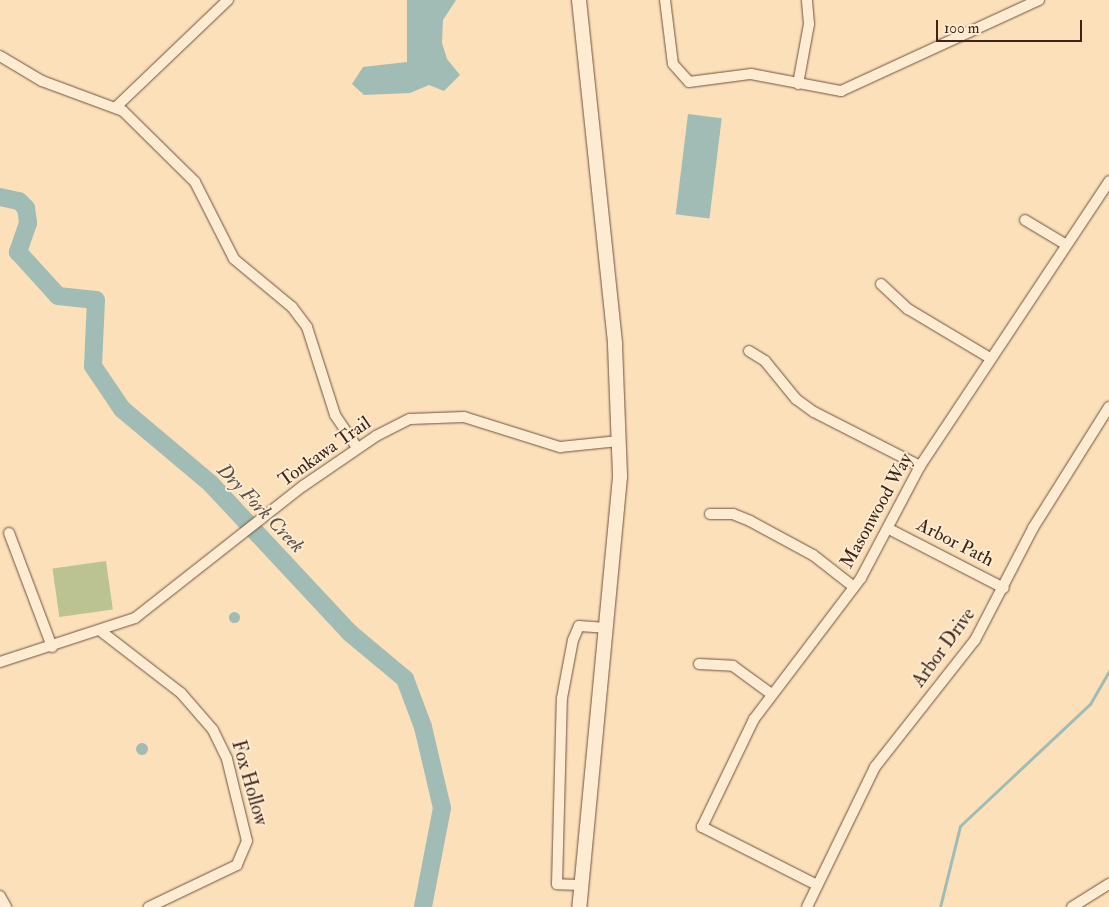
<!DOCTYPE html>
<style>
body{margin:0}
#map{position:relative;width:1109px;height:907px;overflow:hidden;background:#fce0b9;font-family:"IM FELL Double Pica",serif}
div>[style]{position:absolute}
.green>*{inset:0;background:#bbc392;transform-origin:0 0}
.water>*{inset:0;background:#a0bcb4;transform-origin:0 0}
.round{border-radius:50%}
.stream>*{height:3px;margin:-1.5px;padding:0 1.5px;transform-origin:1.5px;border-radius:1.5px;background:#a0bcb4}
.river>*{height:18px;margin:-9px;padding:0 9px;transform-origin:9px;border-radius:9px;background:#a0bcb4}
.roads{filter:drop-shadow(0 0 1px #6e5240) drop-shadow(0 0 1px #6e5240)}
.minor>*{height:10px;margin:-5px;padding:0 5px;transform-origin:5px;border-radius:5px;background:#fdebd2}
.secondary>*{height:14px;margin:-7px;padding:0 7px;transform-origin:7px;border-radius:7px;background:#fdebd2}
span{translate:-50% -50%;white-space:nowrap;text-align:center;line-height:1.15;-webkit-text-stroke:4px #fdebd2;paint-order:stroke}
.street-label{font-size:19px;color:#3f2318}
.water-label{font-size:20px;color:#5c5147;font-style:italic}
.scale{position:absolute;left:936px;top:20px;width:146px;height:22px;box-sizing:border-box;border:2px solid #3f2318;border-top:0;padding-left:6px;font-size:15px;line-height:18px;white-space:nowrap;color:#3f2318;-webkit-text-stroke:4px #fdebd2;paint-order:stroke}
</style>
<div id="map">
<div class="green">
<i style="left:106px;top:561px;width:49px;height:54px;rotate:82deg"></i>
</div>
<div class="water">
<i style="clip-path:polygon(407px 0,456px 0,443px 20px,442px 43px,447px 59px,460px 75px,444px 91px,429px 85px,410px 93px,364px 95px,352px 84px,363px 67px,407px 62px)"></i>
<i style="left:688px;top:114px;width:34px;height:101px;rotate:7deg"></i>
<i class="round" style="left:228.5px;top:611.5px;width:11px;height:11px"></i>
<i class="round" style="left:136px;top:743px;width:12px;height:12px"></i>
</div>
<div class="stream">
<i style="left:940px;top:907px;width:83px;rotate:-76.1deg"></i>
<i style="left:960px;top:826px;width:178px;rotate:-43.2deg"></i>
<i style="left:1090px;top:704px;width:38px;rotate:-60deg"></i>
</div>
<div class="river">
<i style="left:0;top:197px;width:19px;rotate:12deg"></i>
<i style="left:19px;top:201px;width:10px;rotate:45deg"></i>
<i style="left:26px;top:208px;width:15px;rotate:82deg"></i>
<i style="left:28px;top:223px;width:31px;rotate:109deg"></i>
<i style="left:18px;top:252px;width:59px;rotate:47.7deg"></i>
<i style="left:58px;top:296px;width:38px;rotate:6deg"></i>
<i style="left:96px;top:300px;width:66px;rotate:92.6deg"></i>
<i style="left:93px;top:366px;width:52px;rotate:56deg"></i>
<i style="left:122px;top:409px;width:116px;rotate:40.1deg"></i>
<i style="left:211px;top:484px;width:204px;rotate:47deg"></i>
<i style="left:350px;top:633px;width:72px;rotate:39.9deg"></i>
<i style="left:405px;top:679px;width:51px;rotate:69.4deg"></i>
<i style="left:423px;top:727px;width:83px;rotate:76.8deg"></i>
<i style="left:442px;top:808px;width:101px;rotate:100.9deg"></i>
</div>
<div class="roads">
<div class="minor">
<i style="left:665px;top:0;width:64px;rotate:82.9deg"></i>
<i style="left:673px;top:64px;width:24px;rotate:48deg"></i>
<i style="left:689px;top:82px;width:63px;rotate:-7.4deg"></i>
<i style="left:751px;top:74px;width:92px;rotate:10.7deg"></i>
<i style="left:841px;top:91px;width:218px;rotate:-24.7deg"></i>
<i style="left:0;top:56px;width:49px;rotate:30.8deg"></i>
<i style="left:42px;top:81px;width:86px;rotate:20.3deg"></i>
<i style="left:123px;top:111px;width:101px;rotate:44.6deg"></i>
<i style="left:195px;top:182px;width:86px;rotate:63.1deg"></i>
<i style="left:234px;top:259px;width:75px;rotate:39.6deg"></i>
<i style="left:292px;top:307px;width:25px;rotate:53deg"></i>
<i style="left:307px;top:327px;width:92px;rotate:72.3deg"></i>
<i style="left:335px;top:415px;width:40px;rotate:56deg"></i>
<i style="left:798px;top:84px;width:61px;rotate:-79.6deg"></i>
<i style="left:809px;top:24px;width:24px;rotate:-95deg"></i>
<i style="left:116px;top:107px;width:155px;rotate:-43.7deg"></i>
<i style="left:1025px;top:220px;width:47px;rotate:31deg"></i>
<i style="left:881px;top:284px;width:37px;rotate:43deg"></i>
<i style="left:908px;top:309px;width:96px;rotate:30.9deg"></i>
<i style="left:749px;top:351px;width:19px;rotate:32deg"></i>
<i style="left:765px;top:361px;width:49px;rotate:50.8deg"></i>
<i style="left:796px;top:399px;width:22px;rotate:36deg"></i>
<i style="left:814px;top:412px;width:119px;rotate:27deg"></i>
<i style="left:710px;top:514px;width:23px"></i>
<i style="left:733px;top:514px;width:18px;rotate:22deg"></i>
<i style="left:750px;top:521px;width:72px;rotate:28.4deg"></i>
<i style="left:813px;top:555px;width:52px;rotate:38deg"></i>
<i style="left:889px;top:529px;width:129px;rotate:27.2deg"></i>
<i style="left:9px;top:533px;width:122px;rotate:69.3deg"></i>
<i style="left:102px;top:632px;width:100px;rotate:37.7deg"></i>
<i style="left:181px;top:693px;width:49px;rotate:49.1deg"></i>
<i style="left:213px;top:730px;width:32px;rotate:64deg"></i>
<i style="left:227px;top:759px;width:84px;rotate:76.3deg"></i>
<i style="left:247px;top:841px;width:26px;rotate:113deg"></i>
<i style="left:237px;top:865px;width:98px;rotate:154.5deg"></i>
<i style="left:0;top:662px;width:142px;rotate:-18.1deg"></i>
<i style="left:135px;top:618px;width:214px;rotate:-38.2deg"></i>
<i style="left:303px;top:486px;width:88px;rotate:-34.4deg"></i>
<i style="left:376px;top:436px;width:38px;rotate:-27deg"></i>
<i style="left:410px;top:419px;width:54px;rotate:-2.1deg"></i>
<i style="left:464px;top:417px;width:101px;rotate:17.4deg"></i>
<i style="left:560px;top:447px;width:59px;rotate:-5.8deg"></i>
<i style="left:699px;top:664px;width:34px;rotate:3deg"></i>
<i style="left:733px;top:666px;width:46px;rotate:36.1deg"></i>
<i style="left:581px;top:885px;width:24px;rotate:-178deg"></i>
<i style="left:557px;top:884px;width:186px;rotate:-88.5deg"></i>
<i style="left:562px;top:698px;width:59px;rotate:-79.3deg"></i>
<i style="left:573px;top:640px;width:15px;rotate:-67deg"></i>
<i style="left:579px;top:626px;width:27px;rotate:4deg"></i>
<i style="left:817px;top:885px;width:129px;rotate:-153.2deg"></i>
<i style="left:702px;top:827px;width:120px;rotate:-64.3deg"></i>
<i style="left:754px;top:719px;width:177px;rotate:-52.8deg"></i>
<i style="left:861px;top:578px;width:127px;rotate:-62.2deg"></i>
<i style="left:920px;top:466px;width:342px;rotate:-56.4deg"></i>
<i style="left:0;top:896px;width:13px;rotate:61deg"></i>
<i style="left:807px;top:907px;width:156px;rotate:-64.1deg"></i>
<i style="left:875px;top:767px;width:162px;rotate:-51.8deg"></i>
<i style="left:975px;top:640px;width:126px;rotate:-62.6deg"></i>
<i style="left:1033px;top:528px;width:143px;rotate:-57.9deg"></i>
<i style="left:1072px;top:907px;width:44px;rotate:-31.9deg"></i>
</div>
<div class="secondary">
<i style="left:579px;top:0;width:347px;rotate:84deg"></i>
<i style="left:615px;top:345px;width:132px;rotate:87.8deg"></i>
<i style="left:620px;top:477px;width:432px;rotate:95.4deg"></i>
</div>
</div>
<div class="street-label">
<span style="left:325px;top:452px;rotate:-35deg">Tonkawa Trail</span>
<span style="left:877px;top:511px;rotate:-61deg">Masonwood Way</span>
<span style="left:955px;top:543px;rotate:27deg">Arbor Path</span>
<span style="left:944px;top:648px;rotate:-54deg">Arbor Drive</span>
<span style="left:249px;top:783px;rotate:74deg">Fox Hollow</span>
</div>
<div class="water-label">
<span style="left:261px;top:508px;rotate:46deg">Dry Fork Creek</span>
</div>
<div class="scale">100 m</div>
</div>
